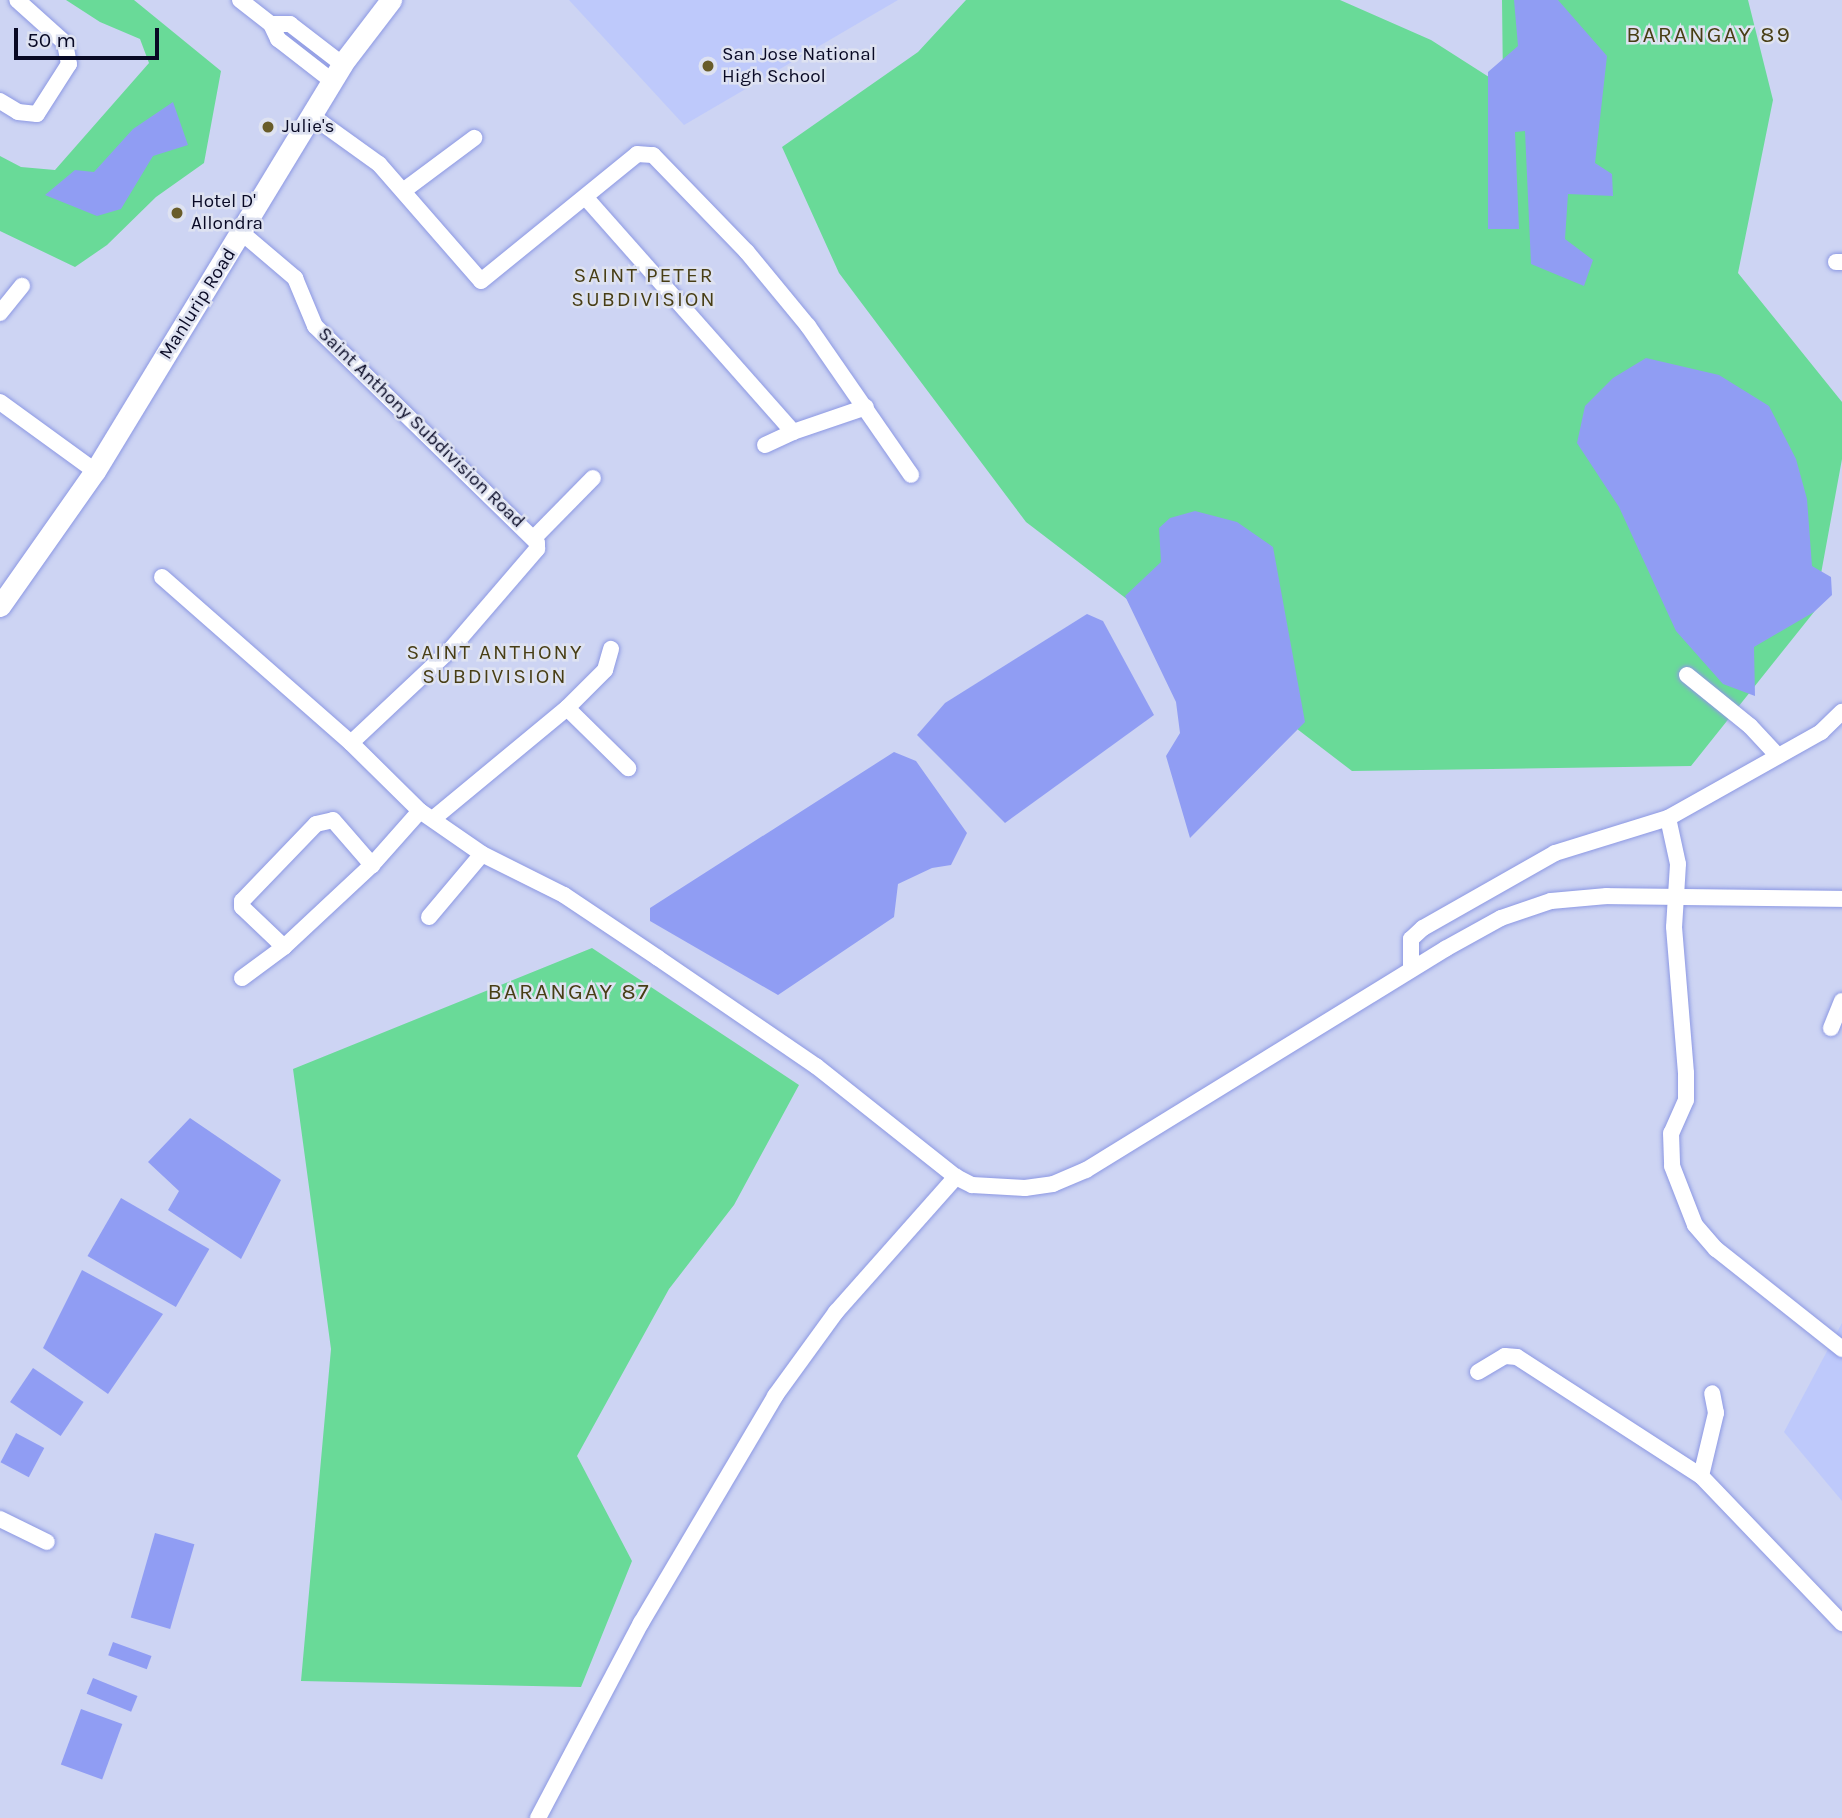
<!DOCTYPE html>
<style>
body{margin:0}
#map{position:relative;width:1842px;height:1818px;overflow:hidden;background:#cdd4f3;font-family:Karla,sans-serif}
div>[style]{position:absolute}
.built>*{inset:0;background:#bec9fb}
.green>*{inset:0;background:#69da98}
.water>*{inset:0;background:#909df3;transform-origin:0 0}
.roads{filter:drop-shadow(0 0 2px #8c98e3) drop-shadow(0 0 2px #8c98e3)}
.street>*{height:16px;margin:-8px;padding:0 8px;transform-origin:8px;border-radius:8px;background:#fff}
.secondary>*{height:21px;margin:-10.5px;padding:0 10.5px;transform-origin:10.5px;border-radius:10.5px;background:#fff}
.dots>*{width:19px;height:19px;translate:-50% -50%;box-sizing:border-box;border:4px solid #dee2f1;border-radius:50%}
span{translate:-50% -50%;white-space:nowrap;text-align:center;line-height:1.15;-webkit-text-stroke:5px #dee2f1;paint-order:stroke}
.poi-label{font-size:19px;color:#080924}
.left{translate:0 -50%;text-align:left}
.street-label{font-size:19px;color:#080924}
.neighbourhood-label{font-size:21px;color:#483e15;letter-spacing:2px}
.quarter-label{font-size:23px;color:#483e15;letter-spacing:2px}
.scale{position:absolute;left:14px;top:28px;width:145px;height:32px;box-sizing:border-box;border:4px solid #080924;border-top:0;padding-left:9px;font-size:21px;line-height:24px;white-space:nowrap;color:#080924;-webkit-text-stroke:5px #dee2f1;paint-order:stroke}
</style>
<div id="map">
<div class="built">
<i style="clip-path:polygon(569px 0,898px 0,684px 125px)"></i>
<i style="clip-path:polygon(1842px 1323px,1842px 1501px,1784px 1432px)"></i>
</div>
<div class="green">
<i style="clip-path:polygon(66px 0,134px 0,221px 71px,204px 163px,156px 197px,107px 245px,75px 267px,0 231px,0 156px,21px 167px,55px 170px,149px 63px,140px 39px,100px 22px)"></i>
<i style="clip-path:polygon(966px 0,1340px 0,1431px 40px,1503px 86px,1502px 0,1748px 0,1773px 100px,1738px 273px,1842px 402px,1842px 459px,1814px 612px,1691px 766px,1352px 771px,1026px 522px,839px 273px,782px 147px,918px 52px)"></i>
<i style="clip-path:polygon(592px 948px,799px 1085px,734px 1205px,669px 1289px,577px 1456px,632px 1561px,581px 1687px,301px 1681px,331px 1349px,293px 1069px)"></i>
</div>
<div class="water">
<i style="clip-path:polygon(1514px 0,1558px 0,1607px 56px,1595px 163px,1612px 174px,1613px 196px,1568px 194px,1565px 239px,1593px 260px,1584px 286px,1531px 264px,1525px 131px,1515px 132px,1519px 229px,1488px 229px,1488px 72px,1518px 46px)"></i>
<i style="clip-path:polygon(173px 102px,188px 145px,153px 156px,121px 209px,97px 216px,45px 195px,75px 170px,94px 172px,133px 129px)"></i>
<i style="clip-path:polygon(1646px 358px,1719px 375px,1769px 406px,1796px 459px,1807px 499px,1812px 566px,1831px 577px,1832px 595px,1814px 612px,1754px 647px,1755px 696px,1723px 684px,1676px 631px,1619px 507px,1577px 443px,1585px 406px,1613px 378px)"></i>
<i style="clip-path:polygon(1195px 511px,1237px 522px,1273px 547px,1305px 722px,1190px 838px,1166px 756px,1180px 733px,1176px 702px,1125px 596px,1161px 562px,1159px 528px,1170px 518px)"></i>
<i style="clip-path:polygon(1087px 614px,1103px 621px,1154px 715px,1005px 823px,917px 735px,945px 703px)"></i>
<i style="clip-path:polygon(894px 752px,916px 761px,967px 833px,951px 865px,932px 868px,898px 884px,894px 917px,778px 995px,650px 921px,650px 908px)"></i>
<i style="clip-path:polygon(190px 1118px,281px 1180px,241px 1259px,168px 1210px,179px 1191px,148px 1162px)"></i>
<i style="left:121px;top:1198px;width:102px;height:67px;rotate:30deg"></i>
<i style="clip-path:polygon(82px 1270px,163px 1314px,108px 1394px,43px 1348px)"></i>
<i style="left:33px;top:1368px;width:61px;height:41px;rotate:34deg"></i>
<i style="left:16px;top:1433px;width:32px;height:33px;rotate:28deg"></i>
<i style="left:155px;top:1533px;width:41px;height:88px;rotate:16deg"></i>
<i style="left:113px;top:1642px;width:41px;height:14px;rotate:20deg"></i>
<i style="left:93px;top:1678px;width:48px;height:17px;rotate:22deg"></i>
<i style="left:81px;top:1709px;width:44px;height:59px;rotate:20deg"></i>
</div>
<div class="roads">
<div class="street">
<i style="left:240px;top:0;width:39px;rotate:38deg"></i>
<i style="left:271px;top:24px;width:17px;rotate:65deg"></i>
<i style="left:278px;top:39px;width:68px;rotate:37.9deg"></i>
<i style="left:271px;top:24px;width:19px"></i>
<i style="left:290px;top:24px;width:66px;rotate:37.6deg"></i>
<i style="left:0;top:101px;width:21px;rotate:31deg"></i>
<i style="left:18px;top:112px;width:19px;rotate:6deg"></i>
<i style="left:37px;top:114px;width:59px;rotate:-57.4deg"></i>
<i style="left:69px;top:64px;width:21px;rotate:-101deg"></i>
<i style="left:65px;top:43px;width:64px;rotate:-138.1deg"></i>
<i style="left:312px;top:116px;width:82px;rotate:35.6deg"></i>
<i style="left:379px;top:164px;width:155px;rotate:48.9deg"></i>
<i style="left:481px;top:281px;width:201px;rotate:-39.1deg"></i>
<i style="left:637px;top:154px;width:16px;rotate:4deg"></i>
<i style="left:653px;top:155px;width:135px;rotate:45.9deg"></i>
<i style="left:747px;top:252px;width:96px;rotate:50.5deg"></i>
<i style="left:808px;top:326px;width:181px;rotate:55.3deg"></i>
<i style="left:403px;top:191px;width:89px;rotate:-36.7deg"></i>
<i style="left:587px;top:199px;width:311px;rotate:48.5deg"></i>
<i style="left:793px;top:432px;width:77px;rotate:-18.9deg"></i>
<i style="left:242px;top:233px;width:70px;rotate:40.3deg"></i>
<i style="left:295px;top:278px;width:52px;rotate:67.4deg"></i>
<i style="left:315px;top:326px;width:310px;rotate:44.3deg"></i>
<i style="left:537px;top:543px;width:6px;rotate:90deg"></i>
<i style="left:537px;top:549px;width:132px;rotate:130.7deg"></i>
<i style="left:451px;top:649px;width:137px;rotate:136.8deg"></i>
<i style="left:1836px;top:262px;width:6px"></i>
<i style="left:0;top:313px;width:35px;rotate:-51deg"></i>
<i style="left:0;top:402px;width:117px;rotate:36deg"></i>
<i style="left:765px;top:445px;width:31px;rotate:-25deg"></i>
<i style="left:534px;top:538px;width:84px;rotate:-45.5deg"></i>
<i style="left:162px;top:577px;width:252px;rotate:41.3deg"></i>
<i style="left:351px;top:743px;width:97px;rotate:44.6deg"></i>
<i style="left:420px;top:811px;width:75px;rotate:34.7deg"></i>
<i style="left:482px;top:854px;width:92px;rotate:26.6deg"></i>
<i style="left:564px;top:895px;width:113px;rotate:33.8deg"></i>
<i style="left:658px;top:958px;width:191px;rotate:34.4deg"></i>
<i style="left:816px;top:1066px;width:179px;rotate:38.4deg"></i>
<i style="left:956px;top:1177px;width:18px;rotate:27deg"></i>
<i style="left:972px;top:1185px;width:53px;rotate:3.2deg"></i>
<i style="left:1025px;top:1188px;width:28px;rotate:-8deg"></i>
<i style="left:1053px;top:1184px;width:36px;rotate:-23deg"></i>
<i style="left:1086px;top:1170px;width:422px;rotate:-31.6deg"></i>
<i style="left:1445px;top:949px;width:64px;rotate:-29deg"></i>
<i style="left:1501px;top:918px;width:53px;rotate:-18.8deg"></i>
<i style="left:1551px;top:901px;width:56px;rotate:-5.1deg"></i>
<i style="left:1607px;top:896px;width:235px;rotate:0.7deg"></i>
<i style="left:1687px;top:675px;width:81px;rotate:39deg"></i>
<i style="left:1750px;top:726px;width:41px;rotate:47deg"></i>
<i style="left:567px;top:708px;width:54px;rotate:-45deg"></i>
<i style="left:605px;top:670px;width:22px;rotate:-74deg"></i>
<i style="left:434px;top:818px;width:173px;rotate:-39.6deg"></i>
<i style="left:567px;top:708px;width:86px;rotate:44.5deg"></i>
<i style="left:1668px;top:818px;width:47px;rotate:77.7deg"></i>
<i style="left:1678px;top:864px;width:63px;rotate:93.6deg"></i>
<i style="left:1674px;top:927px;width:146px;rotate:85.3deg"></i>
<i style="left:1686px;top:1073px;width:27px;rotate:90deg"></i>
<i style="left:1686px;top:1100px;width:36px;rotate:114deg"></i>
<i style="left:1671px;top:1133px;width:33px;rotate:88deg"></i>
<i style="left:1672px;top:1166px;width:63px;rotate:68.7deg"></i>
<i style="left:1695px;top:1225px;width:32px;rotate:49deg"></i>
<i style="left:1716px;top:1249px;width:161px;rotate:38.4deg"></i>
<i style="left:429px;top:917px;width:82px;rotate:-49.9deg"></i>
<i style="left:284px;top:947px;width:58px;rotate:-136.4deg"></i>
<i style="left:242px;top:907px;width:6px;rotate:-90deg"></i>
<i style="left:242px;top:901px;width:107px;rotate:-46.1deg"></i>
<i style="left:316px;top:824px;width:17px;rotate:-13deg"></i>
<i style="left:333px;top:820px;width:60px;rotate:49.1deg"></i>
<i style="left:1411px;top:969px;width:30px;rotate:-90deg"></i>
<i style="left:1411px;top:939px;width:16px;rotate:-43deg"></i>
<i style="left:1423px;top:928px;width:152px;rotate:-29.6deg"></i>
<i style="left:1555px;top:853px;width:118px;rotate:-17.2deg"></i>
<i style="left:1668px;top:818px;width:176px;rotate:-29.3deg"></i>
<i style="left:1821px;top:732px;width:29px;rotate:-44deg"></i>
<i style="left:242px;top:978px;width:52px;rotate:-36.4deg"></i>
<i style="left:284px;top:947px;width:120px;rotate:-43deg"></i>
<i style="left:372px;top:865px;width:72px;rotate:-48.4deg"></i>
<i style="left:1831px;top:1028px;width:29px;rotate:-68deg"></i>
<i style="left:1478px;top:1372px;width:31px;rotate:-31deg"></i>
<i style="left:1505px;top:1356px;width:12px;rotate:5deg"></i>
<i style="left:1517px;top:1357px;width:219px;rotate:32.9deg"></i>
<i style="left:1701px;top:1476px;width:204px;rotate:46.2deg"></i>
<i style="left:1701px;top:1476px;width:65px;rotate:-76.6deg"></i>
<i style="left:1716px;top:1413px;width:20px;rotate:-101deg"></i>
<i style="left:0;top:1519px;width:52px;rotate:26.1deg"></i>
<i style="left:538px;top:1818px;width:221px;rotate:-62.2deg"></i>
<i style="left:641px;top:1623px;width:264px;rotate:-59.4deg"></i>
<i style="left:775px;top:1396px;width:104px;rotate:-54deg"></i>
<i style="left:836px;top:1312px;width:181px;rotate:-48.4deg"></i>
</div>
<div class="secondary">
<i style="left:0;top:606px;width:165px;rotate:-54.9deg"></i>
<i style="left:95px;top:471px;width:476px;rotate:-58.7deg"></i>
<i style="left:342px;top:64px;width:81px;rotate:-52.6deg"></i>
</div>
</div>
<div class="dots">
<i style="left:708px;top:66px;background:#695c29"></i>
<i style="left:268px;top:127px;background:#695c29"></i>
<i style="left:177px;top:213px;background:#695c29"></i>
</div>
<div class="poi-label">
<span class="left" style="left:722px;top:66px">San Jose National<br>High School</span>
<span class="left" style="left:282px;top:127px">Julie's</span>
<span class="left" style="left:191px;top:213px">Hotel D'<br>Allondra</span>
</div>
<div class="street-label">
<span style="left:198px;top:304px;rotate:-58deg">Manlurip Road</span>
<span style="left:421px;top:428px;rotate:44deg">Saint Anthony Subdivision Road</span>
</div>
<div class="neighbourhood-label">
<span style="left:644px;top:287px">SAINT PETER<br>SUBDIVISION</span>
<span style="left:495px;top:664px">SAINT ANTHONY<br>SUBDIVISION</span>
</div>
<div class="quarter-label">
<span style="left:1709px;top:35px">BARANGAY 89</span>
<span style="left:569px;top:992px">BARANGAY 87</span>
</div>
<div class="scale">50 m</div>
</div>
